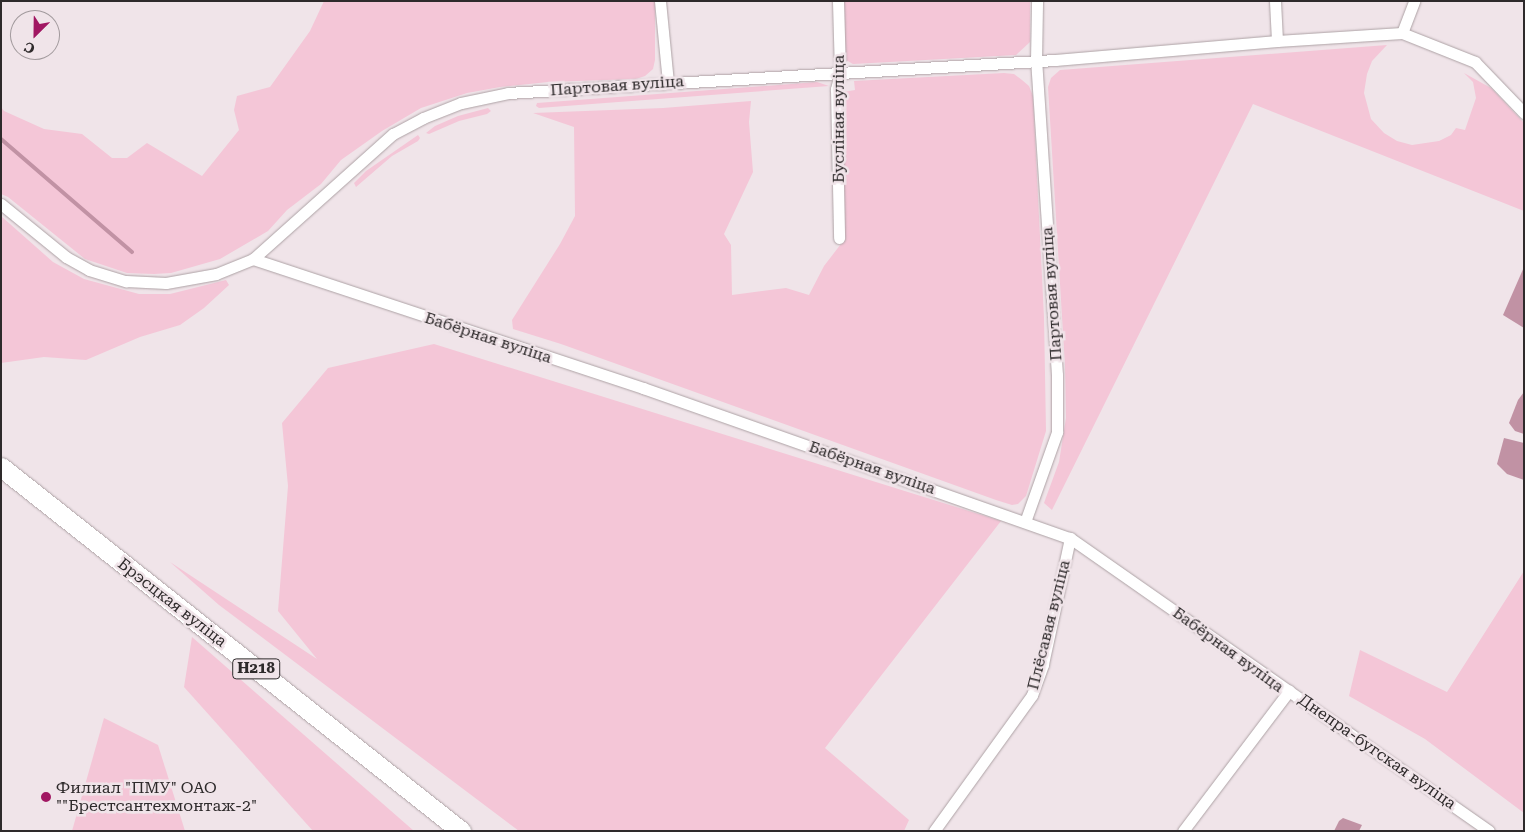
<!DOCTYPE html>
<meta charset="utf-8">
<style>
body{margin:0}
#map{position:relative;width:1525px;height:832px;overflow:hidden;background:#f0e4e9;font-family:"Roboto Serif",serif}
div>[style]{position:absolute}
.green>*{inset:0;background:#f4c6d7}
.water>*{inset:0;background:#c192a4}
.stream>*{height:4px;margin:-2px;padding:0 2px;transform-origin:2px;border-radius:2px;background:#c192a4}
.roads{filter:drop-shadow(0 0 1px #ada2a5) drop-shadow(0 0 1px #ada2a5)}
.street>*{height:11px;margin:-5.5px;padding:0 5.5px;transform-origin:5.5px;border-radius:5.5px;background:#fff}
.primary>*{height:19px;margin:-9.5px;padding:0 9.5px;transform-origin:9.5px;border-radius:9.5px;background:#fff}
.dots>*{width:14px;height:14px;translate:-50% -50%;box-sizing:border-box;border:2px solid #f0e4e9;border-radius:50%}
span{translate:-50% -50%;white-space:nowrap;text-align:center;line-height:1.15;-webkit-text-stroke:5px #f0e4e9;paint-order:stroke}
.shield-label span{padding:1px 4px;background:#f0e4e9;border:1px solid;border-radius:4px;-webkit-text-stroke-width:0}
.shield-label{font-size:15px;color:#2e2a2b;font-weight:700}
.street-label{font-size:16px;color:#2e2a2b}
.poi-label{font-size:16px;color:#2e2a2b}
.left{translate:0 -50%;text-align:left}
.frame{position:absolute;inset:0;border:2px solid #2e2a2b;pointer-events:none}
.north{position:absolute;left:10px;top:10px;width:50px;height:50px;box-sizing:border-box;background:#f0e4e9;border:1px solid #a29a9d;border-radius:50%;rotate:203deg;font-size:14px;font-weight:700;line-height:20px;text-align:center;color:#2e2a2b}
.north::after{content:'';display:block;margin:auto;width:18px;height:22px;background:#a11762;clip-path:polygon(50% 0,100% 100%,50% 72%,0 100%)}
</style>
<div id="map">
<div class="green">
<i style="clip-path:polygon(324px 1px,655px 1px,655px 60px,653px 69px,645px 76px,636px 79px,548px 82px,500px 87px,467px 93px,421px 108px,382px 131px,341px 160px,321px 184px,287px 210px,268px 231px,220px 259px,171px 273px,154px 274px,127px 273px,85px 259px,8px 197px,1px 194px,1px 107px,4px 111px,44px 129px,82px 134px,112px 158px,127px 158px,147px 143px,202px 176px,239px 130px,234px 110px,237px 96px,270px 87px,310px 31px)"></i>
<i style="clip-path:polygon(842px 1px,1030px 1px,1030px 42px,1016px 55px,853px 64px,844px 59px)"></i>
<i style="clip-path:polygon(1387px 45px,1372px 61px,1367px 74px,1364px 93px,1371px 119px,1384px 133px,1397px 141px,1412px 145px,1439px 141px,1451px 135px,1456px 128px,1465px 130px,1476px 98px,1473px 82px,1464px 73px,1491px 88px,1524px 123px,1524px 211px,1253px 104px,1052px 510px,1044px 503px,1059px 462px,1066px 418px,1065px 365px,1048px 87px,1051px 78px,1060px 70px)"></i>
<i style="clip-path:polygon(1004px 73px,1014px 74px,1022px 80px,1029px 86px,1033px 96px,1044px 317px,1046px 431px,1026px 496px,1018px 504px,1012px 505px,996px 500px,561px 344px,513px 329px,512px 320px,560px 244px,575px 216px,574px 127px,533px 113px,663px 108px,751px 101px,749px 122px,753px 172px,724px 234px,731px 245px,732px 295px,786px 288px,809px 295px,824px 266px,844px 240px,843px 92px,855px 90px,854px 81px)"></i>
<i style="clip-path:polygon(817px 82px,829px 86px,539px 108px,536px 106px,537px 103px)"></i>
<i style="clip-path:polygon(488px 108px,491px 111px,487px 114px,459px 121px,429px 134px,426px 133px,435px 126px,458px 116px)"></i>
<i style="clip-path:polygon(418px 135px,420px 138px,418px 141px,392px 156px,356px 187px,354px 183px,366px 171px)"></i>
<i style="clip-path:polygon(1px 216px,53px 262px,84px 279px,139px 294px,170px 294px,226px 280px,229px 285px,204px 308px,180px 325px,140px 337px,86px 360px,44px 357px,1px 363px)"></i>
<i style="clip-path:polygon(434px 344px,1001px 521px,825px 748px,909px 820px,904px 831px,519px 831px,219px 605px,170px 562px,317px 659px,278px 611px,288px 486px,282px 423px,328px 368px)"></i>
<i style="clip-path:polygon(1524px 571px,1524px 813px,1425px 739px,1349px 696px,1360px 650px,1447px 692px)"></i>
<i style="clip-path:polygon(192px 637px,414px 831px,313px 831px,184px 687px)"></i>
<i style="clip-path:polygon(104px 718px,158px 745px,185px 831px,72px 831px)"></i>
</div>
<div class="water">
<i style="clip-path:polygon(1524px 267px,1524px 328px,1503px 315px)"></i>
<i style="clip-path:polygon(1524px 392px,1524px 434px,1515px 431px,1509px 423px,1518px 400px)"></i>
<i style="clip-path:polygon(1504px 438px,1524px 443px,1524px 480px,1507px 474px,1497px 464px)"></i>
<i style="clip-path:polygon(1343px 818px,1362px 825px,1359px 831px,1334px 831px,1339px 821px)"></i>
</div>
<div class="stream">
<i style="left:1px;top:139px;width:173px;rotate:40.8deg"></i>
</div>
<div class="roads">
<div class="street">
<i style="left:660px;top:1px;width:81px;rotate:84.4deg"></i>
<i style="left:838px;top:1px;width:73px;rotate:88.4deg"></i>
<i style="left:840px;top:74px;width:16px;rotate:105deg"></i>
<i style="left:836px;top:89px;width:149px;rotate:88.8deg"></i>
<i style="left:1275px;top:1px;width:40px;rotate:87.1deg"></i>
<i style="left:1402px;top:33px;width:34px;rotate:-69deg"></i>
<i style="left:1px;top:204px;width:84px;rotate:39.2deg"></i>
<i style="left:66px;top:257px;width:26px;rotate:29deg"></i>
<i style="left:89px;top:270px;width:39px;rotate:17deg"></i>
<i style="left:126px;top:281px;width:40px;rotate:2.9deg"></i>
<i style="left:166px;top:283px;width:51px;rotate:-10.2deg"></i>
<i style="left:216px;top:274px;width:40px;rotate:-22deg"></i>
<i style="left:253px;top:259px;width:188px;rotate:-41.8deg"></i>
<i style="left:393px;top:134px;width:34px;rotate:-28deg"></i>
<i style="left:423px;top:118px;width:41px;rotate:-21.5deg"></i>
<i style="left:461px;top:103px;width:48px;rotate:-12deg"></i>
<i style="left:508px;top:93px;width:548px;rotate:-3.45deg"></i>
<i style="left:1055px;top:60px;width:223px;rotate:-4.9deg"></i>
<i style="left:1277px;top:41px;width:125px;rotate:-3.7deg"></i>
<i style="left:1402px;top:33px;width:79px;rotate:21.7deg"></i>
<i style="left:1475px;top:62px;width:71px;rotate:46.1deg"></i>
<i style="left:253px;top:259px;width:411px;rotate:18.3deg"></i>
<i style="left:643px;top:388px;width:453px;rotate:19.4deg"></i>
<i style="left:1070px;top:538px;width:511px;rotate:34.96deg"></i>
<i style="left:1025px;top:522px;width:96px;rotate:-70.4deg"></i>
<i style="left:1057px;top:432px;width:57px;rotate:-90deg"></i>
<i style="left:1057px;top:375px;width:315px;rotate:-93.8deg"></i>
<i style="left:1036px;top:61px;width:60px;rotate:-89deg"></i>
<i style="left:934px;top:831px;width:168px;rotate:-54.2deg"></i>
<i style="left:1032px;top:695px;width:33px;rotate:-70deg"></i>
<i style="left:1043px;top:664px;width:129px;rotate:-77.9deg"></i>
<i style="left:1183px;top:831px;width:176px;rotate:-52.9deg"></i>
</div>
<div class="primary">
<i style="left:1px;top:467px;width:587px;rotate:38.35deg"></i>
</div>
</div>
<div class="dots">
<i style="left:46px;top:797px;background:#a11762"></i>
</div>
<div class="shield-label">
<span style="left:256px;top:669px">Н218</span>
</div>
<div class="street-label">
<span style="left:617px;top:86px;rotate:-4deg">Партовая вуліца</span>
<span style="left:839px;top:119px;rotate:-90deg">Бусліная вуліца</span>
<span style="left:1052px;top:294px;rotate:-94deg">Партовая вуліца</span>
<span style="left:488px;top:338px;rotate:18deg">Бабёрная вуліца</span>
<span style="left:872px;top:468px;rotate:19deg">Бабёрная вуліца</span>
<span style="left:172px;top:603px;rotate:38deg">Брэсцкая вуліца</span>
<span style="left:1049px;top:625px;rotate:-76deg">Плёсавая вуліца</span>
<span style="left:1228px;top:650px;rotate:36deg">Бабёрная вуліца</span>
<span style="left:1377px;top:752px;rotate:35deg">Днепра-бугская вуліца</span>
</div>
<div class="poi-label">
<span class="left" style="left:56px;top:797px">Филиал "ПМУ" ОАО<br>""Брестсантехмонтаж-2"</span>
</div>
<div class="frame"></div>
<div class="north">С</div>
</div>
